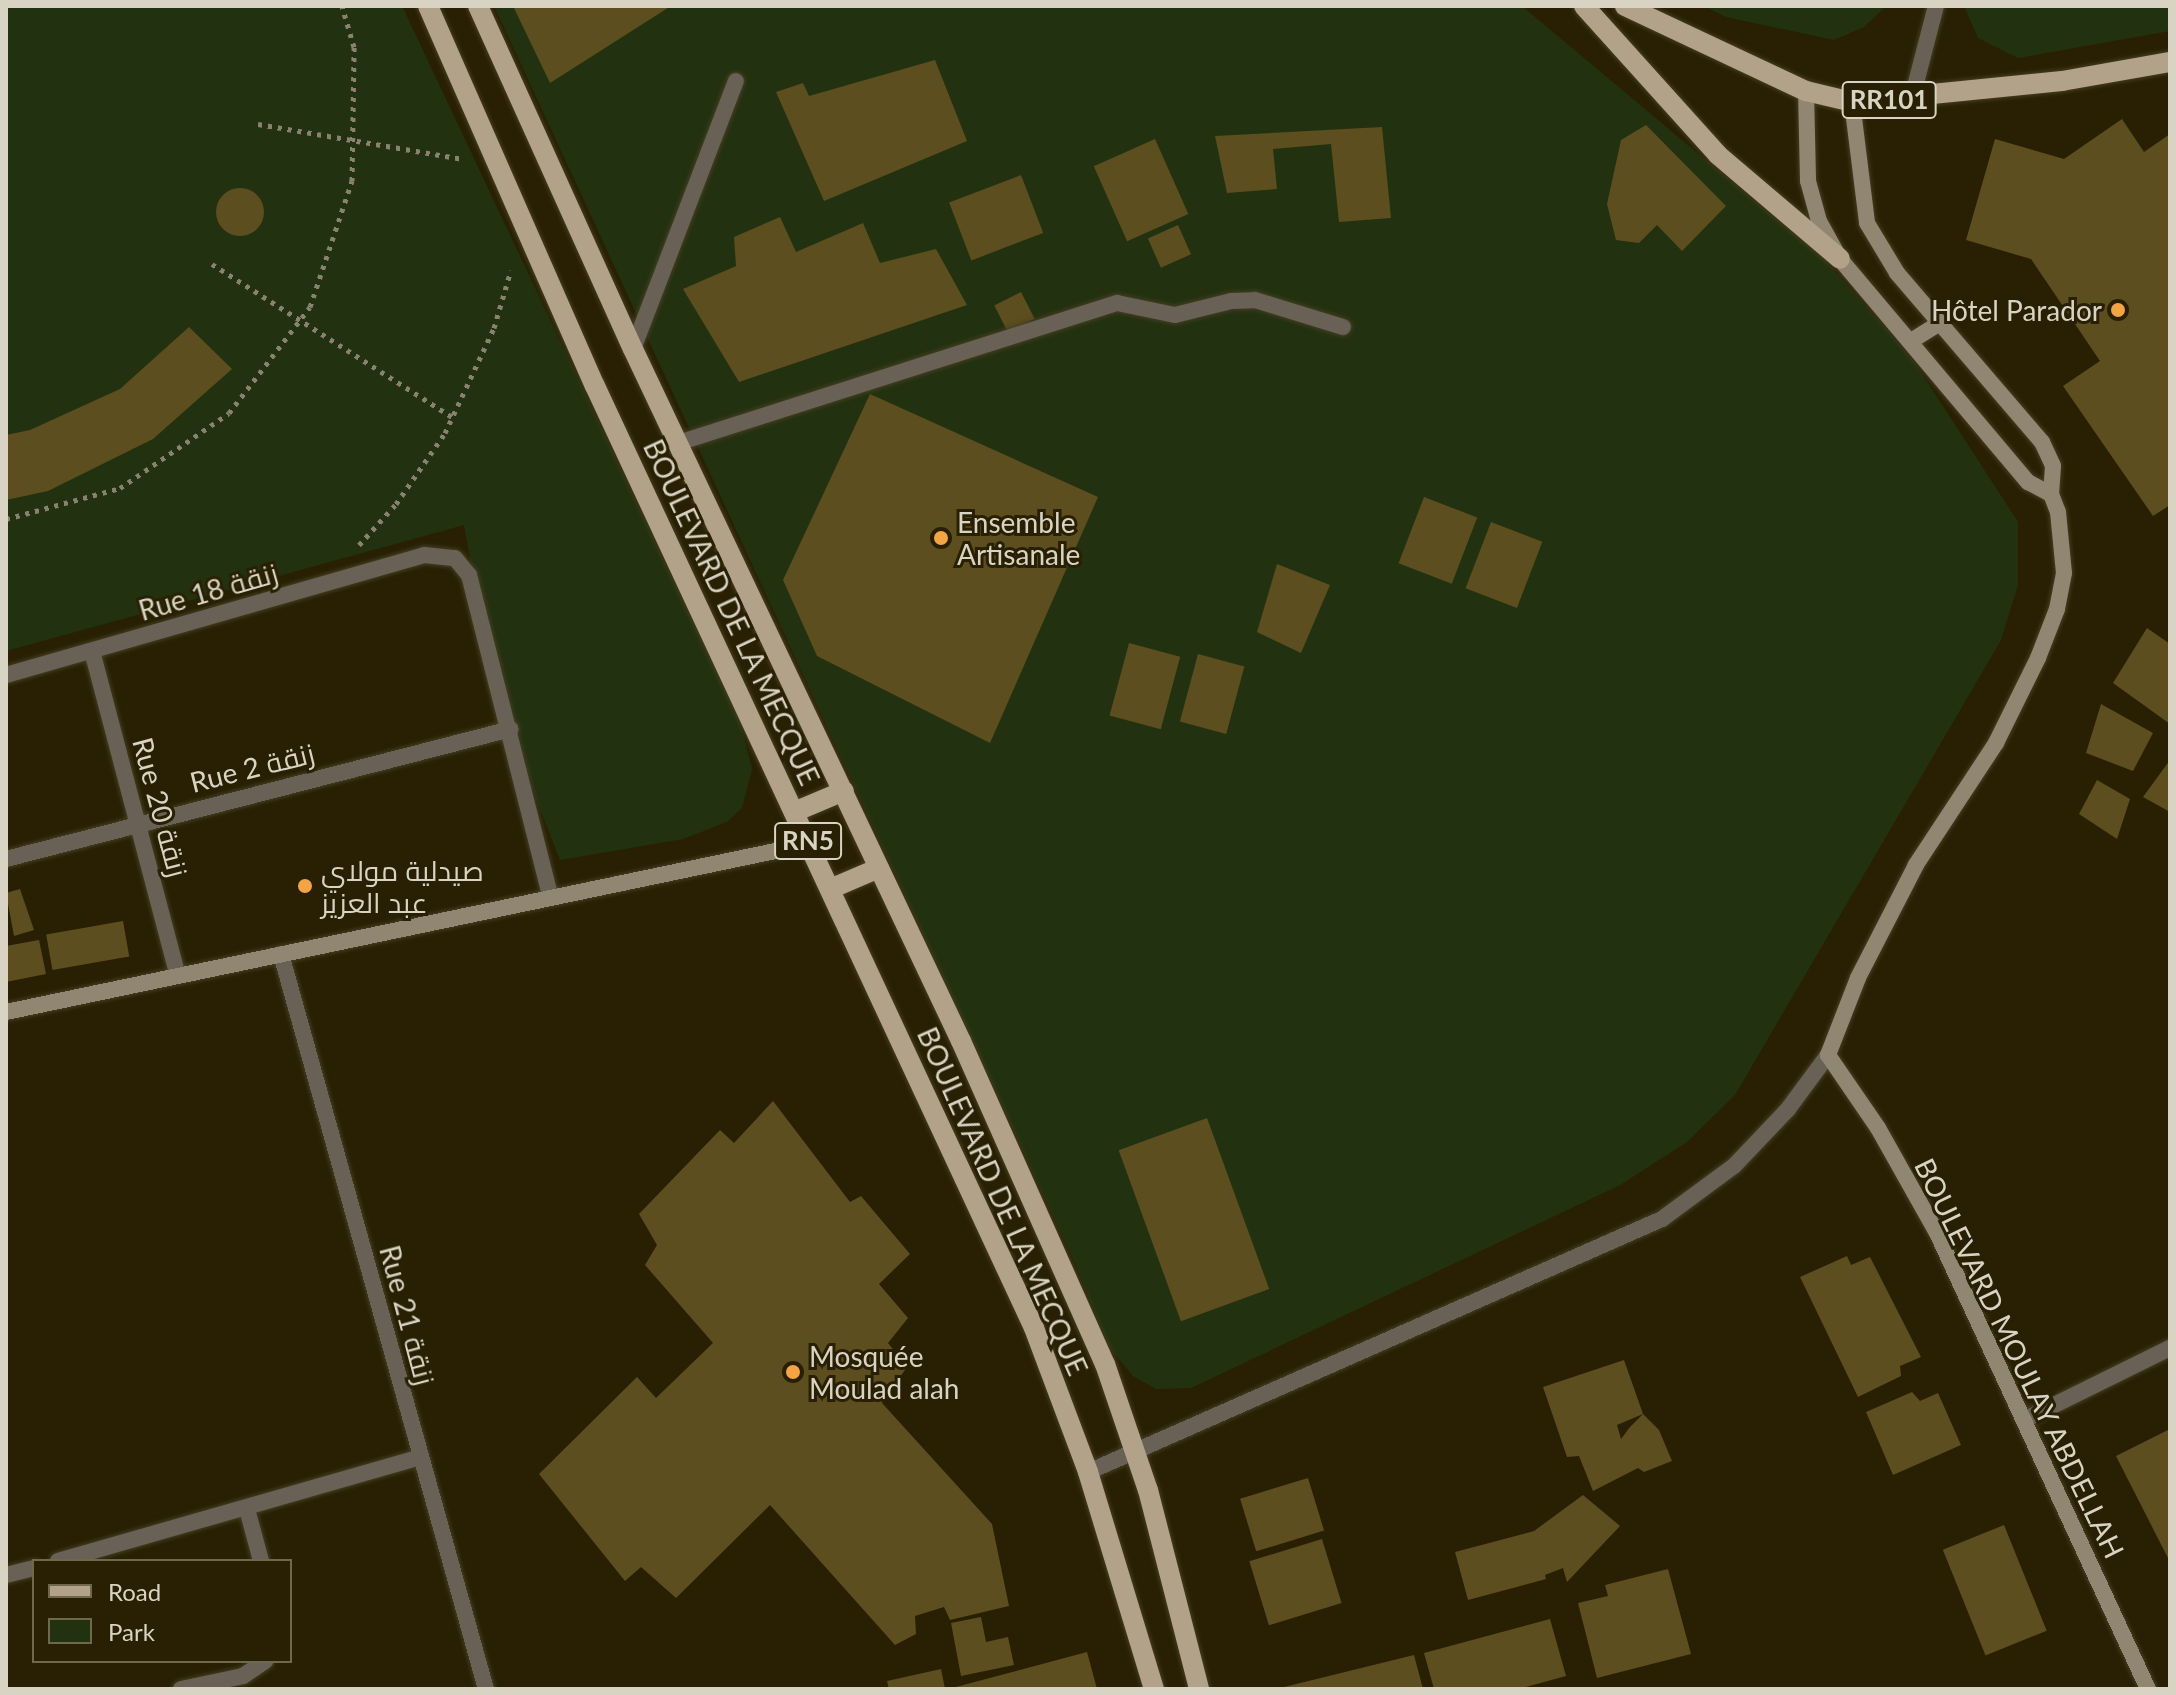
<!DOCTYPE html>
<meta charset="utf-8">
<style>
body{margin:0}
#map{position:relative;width:2176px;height:1695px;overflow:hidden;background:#292003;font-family:Lato,Cairo,sans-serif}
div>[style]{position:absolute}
.green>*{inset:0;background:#223210}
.building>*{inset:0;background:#5c4e1e;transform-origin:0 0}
.round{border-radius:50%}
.path>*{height:5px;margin-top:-2.5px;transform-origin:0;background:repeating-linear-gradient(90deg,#89826c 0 4px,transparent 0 10px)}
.roads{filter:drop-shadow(0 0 2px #453d22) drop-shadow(0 0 2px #453d22)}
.lane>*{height:16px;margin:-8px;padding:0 8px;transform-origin:8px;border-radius:8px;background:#696155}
.street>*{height:16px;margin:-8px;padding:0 8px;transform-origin:8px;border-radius:8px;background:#696155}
.secondary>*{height:16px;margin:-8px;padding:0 8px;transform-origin:8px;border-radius:8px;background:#918672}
.primary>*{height:20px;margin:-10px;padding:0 10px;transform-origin:10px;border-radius:10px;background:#b1a289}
.dots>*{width:22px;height:22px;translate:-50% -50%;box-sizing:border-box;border:4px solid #292003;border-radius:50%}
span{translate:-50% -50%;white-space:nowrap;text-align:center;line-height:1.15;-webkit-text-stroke:6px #292003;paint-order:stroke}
.shield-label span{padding:2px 6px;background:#292003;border:2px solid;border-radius:6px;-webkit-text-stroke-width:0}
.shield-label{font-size:26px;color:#d8d3c2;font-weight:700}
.poi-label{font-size:28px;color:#d8d3c2}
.right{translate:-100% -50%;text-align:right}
.left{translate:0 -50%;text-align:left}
.street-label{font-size:28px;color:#d8d3c2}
.frame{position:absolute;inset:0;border:8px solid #d8d3c2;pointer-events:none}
.legend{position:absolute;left:32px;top:1559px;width:260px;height:104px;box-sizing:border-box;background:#292003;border:2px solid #6f684f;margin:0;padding:10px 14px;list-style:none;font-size:24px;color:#d8d3c2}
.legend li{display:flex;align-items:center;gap:16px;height:40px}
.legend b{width:40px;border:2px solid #6f684f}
</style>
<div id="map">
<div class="green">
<i style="clip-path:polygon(6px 6px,402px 6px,740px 722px,752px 769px,742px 808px,727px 822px,683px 839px,560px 860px,494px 693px,464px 525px,6px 651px)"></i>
<i style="clip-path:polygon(494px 6px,1522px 6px,1825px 260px,1913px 360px,2018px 522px,2018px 585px,2001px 640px,1735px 1095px,1687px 1142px,1620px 1185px,1191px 1388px,1156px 1389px,1133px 1376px,1110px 1349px,1075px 1263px)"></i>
<i style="clip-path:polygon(1704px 6px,1886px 6px,1864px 27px,1834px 40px,1726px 17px)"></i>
<i style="clip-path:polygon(1964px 6px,2170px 6px,2170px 31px,2018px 58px,1978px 38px)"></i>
</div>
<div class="building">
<i style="clip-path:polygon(513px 6px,671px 6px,550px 83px)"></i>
<i style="clip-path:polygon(935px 60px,967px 141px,824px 201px,776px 92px,803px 83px,809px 96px)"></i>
<i style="clip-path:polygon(2122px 119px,2144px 152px,2170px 134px,2170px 505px,2153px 516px,2063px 386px,2100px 361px,2031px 259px,1966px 240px,1995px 139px,2064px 159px)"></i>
<i style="clip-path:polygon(1646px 125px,1726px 206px,1682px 251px,1657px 225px,1639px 243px,1616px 240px,1607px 204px,1621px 140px)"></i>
<i style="clip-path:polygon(1382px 127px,1391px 218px,1339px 222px,1331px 144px,1273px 149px,1277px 189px,1227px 193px,1215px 136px)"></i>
<i style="left:1155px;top:139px;width:82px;height:67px;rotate:66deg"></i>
<i style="left:1021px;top:175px;width:62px;height:77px;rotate:69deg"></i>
<i class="round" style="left:216px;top:188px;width:48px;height:48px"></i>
<i style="clip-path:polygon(780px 217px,796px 252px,863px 223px,880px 263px,936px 249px,967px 305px,739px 382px,683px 289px,736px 266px,734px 237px)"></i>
<i style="left:1178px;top:225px;width:32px;height:33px;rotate:66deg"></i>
<i style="left:1021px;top:292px;width:30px;height:30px;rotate:63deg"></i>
<i style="clip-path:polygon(189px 327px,232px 369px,153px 439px,48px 491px,6px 500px,6px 435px,30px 430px,120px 389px)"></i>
<i style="clip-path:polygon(870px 394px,1098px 497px,990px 743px,817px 656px,783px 580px)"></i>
<i style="left:1424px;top:497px;width:57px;height:71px;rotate:21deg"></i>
<i style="left:1491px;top:522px;width:55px;height:71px;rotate:21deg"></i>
<i style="clip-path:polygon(1277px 564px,1330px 585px,1301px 653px,1257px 632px)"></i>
<i style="clip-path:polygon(2147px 628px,2170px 644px,2170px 724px,2113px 683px)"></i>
<i style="left:1129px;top:643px;width:53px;height:75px;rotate:15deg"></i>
<i style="left:1198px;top:654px;width:48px;height:70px;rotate:15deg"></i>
<i style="clip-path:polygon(2101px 704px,2153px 733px,2133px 771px,2086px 753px)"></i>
<i style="clip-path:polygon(2170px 760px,2170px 812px,2143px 797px)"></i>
<i style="clip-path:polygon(2097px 780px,2130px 799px,2117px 839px,2079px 814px)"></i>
<i style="clip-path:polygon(20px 889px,34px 930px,14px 936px,6px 893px)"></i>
<i style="left:123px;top:921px;width:36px;height:78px;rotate:80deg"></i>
<i style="clip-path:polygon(39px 940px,46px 974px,6px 982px,6px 946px)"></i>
<i style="clip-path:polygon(773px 1101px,850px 1202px,861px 1196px,910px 1254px,879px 1284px,908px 1318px,888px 1343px,907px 1367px,882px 1403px,992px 1524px,1009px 1606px,950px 1620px,944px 1607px,915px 1616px,916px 1634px,895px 1645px,770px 1505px,676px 1598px,641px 1567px,625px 1581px,539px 1474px,637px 1377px,656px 1398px,713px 1343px,645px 1265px,657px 1245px,639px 1214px,720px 1130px,734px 1143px)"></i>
<i style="left:1207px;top:1118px;width:182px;height:94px;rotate:70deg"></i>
<i style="clip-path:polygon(1847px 1256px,1851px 1265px,1870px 1257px,1921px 1357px,1900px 1366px,1901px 1376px,1858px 1397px,1800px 1277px)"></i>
<i style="clip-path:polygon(evenodd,1624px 1360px,1643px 1414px,1659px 1430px,1672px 1461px,1644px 1472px,1638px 1468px,1593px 1491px,1579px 1456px,1567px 1457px,1543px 1387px,1624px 1360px,1643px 1414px,1630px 1427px,1621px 1439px,1617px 1425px,1643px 1414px)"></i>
<i style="clip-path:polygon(1912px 1392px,1920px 1401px,1938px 1393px,1961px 1445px,1893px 1475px,1866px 1412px)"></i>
<i style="clip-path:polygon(2170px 1429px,2170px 1562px,2116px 1456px)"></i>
<i style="left:1308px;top:1478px;width:55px;height:71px;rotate:73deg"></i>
<i style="clip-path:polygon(1583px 1495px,1620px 1526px,1567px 1582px,1563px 1568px,1545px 1575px,1546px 1579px,1468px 1600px,1455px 1552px,1534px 1531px)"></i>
<i style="left:2004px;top:1525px;width:114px;height:66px;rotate:68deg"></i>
<i style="left:1322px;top:1539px;width:67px;height:76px;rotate:73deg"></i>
<i style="clip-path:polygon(1668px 1569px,1691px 1654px,1597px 1678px,1578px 1603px,1608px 1596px,1605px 1585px)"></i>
<i style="clip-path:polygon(981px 1617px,986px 1642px,1008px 1637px,1014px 1665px,961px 1676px,951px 1623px)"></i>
<i style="clip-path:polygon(1550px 1619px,1566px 1676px,1518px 1689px,1434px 1689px,1424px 1653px)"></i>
<i style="clip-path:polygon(1087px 1652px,1097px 1689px,953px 1689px,952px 1688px)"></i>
<i style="clip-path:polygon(1414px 1655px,1423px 1689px,1280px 1689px,1280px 1688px)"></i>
<i style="clip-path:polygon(941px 1669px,945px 1689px,889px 1689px,887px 1681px)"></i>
</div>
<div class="path">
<i style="left:258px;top:124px;width:208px;rotate:9.7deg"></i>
<i style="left:212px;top:264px;width:285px;rotate:32.5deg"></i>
<i style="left:6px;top:519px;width:118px;rotate:-15.2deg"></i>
<i style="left:120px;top:488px;width:132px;rotate:-34.5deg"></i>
<i style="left:229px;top:413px;width:133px;rotate:-52.6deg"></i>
<i style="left:310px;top:307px;width:133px;rotate:-71.6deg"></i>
<i style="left:352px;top:181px;width:134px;rotate:-89.1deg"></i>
<i style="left:354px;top:47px;width:43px;rotate:-106.3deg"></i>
<i style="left:359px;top:545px;width:55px;rotate:-47.9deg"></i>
<i style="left:396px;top:504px;width:86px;rotate:-55.4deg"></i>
<i style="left:445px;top:433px;width:116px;rotate:-65deg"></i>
<i style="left:494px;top:328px;width:60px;rotate:-73.7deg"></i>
</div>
<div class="roads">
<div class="lane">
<i style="left:633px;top:349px;width:287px;rotate:-69deg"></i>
<i style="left:678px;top:443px;width:461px;rotate:-17.7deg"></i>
<i style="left:1117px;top:303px;width:59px;rotate:11.7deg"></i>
<i style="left:1175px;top:315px;width:58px;rotate:-14deg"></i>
<i style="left:1231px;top:301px;width:24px;rotate:-2deg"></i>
<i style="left:1255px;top:300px;width:92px;rotate:17.1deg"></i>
</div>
<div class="street">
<i style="left:1912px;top:98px;width:95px;rotate:-75.4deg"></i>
<i style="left:92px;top:651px;width:336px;rotate:75.2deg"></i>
<i style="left:6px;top:675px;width:435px;rotate:-16deg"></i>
<i style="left:424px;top:555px;width:31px;rotate:6deg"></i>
<i style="left:455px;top:558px;width:22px;rotate:51deg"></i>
<i style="left:469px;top:575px;width:333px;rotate:75.8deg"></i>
<i style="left:6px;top:859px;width:521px;rotate:-14.44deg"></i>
<i style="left:281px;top:954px;width:763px;rotate:74.42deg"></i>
<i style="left:2024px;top:1420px;width:163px;rotate:-26.3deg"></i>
<i style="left:1088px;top:1472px;width:627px;rotate:-23.79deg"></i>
<i style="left:1662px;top:1219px;width:89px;rotate:-36.4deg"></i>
<i style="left:1734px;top:1166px;width:79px;rotate:-46.5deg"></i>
<i style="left:1788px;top:1109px;width:67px;rotate:-53.5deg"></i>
<i style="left:247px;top:1509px;width:54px;rotate:74.9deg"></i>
<i style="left:58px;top:1561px;width:377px;rotate:-16deg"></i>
<i style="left:6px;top:1575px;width:29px;rotate:-14deg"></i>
<i style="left:181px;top:1689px;width:63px;rotate:-11.8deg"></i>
<i style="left:243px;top:1676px;width:27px;rotate:-34deg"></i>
</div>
<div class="secondary">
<i style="left:1806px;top:91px;width:90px;rotate:88.7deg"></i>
<i style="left:1808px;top:181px;width:41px;rotate:74.6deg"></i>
<i style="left:1819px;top:221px;width:43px;rotate:61.1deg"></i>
<i style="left:1840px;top:259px;width:292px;rotate:49.9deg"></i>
<i style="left:2028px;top:482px;width:26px;rotate:28deg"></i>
<i style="left:1852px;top:102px;width:122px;rotate:82.9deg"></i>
<i style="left:1867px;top:223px;width:58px;rotate:59deg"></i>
<i style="left:1897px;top:273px;width:223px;rotate:49.4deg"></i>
<i style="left:2042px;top:442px;width:26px;rotate:65deg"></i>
<i style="left:2053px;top:466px;width:28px;rotate:94deg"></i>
<i style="left:2051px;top:494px;width:19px;rotate:69deg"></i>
<i style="left:2058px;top:512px;width:61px;rotate:84.4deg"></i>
<i style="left:2064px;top:573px;width:37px;rotate:101deg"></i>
<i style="left:2057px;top:609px;width:53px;rotate:111.2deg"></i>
<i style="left:2038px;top:658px;width:95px;rotate:116.3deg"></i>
<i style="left:1996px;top:743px;width:146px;rotate:123.3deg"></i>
<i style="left:1916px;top:865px;width:127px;rotate:117.2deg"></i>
<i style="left:1858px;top:978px;width:83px;rotate:111.3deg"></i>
<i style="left:1828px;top:1055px;width:88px;rotate:55.6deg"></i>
<i style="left:1878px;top:1128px;width:120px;rotate:60.7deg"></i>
<i style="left:1937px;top:1233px;width:502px;rotate:65.17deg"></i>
<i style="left:1911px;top:341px;width:34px;rotate:-32deg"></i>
<i style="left:6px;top:1012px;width:820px;rotate:-11.82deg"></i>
</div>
<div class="primary">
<i style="left:428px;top:6px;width:415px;rotate:66.3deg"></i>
<i style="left:595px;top:386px;width:1039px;rotate:65.01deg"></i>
<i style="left:1034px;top:1328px;width:154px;rotate:69.4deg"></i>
<i style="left:1088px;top:1472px;width:227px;rotate:73.1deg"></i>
<i style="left:478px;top:6px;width:376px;rotate:65.7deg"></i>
<i style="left:633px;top:349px;width:766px;rotate:64.64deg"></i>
<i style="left:961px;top:1041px;width:354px;rotate:66deg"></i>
<i style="left:1105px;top:1364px;width:133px;rotate:71.2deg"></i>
<i style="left:1148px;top:1490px;width:205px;rotate:75.6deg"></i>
<i style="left:1584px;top:6px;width:200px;rotate:48deg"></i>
<i style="left:1718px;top:155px;width:160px;rotate:40.4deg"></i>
<i style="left:1625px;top:6px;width:200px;rotate:25.2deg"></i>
<i style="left:1806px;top:91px;width:47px;rotate:13.4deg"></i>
<i style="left:1852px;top:102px;width:211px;rotate:-5.7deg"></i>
<i style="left:2062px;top:81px;width:110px;rotate:-10deg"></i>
<i style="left:794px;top:812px;width:54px;rotate:-22.8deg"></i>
<i style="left:830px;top:889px;width:53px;rotate:-23.2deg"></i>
</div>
</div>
<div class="dots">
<i style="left:2118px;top:310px;background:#f4a443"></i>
<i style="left:941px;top:538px;background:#f4a443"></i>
<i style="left:305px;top:886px;background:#f4a443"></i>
<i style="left:793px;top:1372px;background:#f4a443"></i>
</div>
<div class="shield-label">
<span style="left:1889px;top:100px">RR101</span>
<span style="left:808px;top:841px">RN5</span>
</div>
<div class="poi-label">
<span class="right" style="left:2102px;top:310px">Hôtel Parador</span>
<span class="left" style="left:957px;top:538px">Ensemble<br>Artisanale</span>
<span class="left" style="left:321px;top:886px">صيدلية مولاي<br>عبد العزيز</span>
<span class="left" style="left:809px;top:1372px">Mosquée<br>Moulad alah</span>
</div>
<div class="street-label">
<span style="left:208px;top:591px;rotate:-16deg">Rue 18 زنقة</span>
<span style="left:732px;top:612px;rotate:65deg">BOULEVARD DE LA MECQUE</span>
<span style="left:252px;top:767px;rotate:-14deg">Rue 2 زنقة</span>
<span style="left:161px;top:807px;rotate:75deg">Rue 20 زنقة</span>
<span style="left:1003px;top:1201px;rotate:66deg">BOULEVARD DE LA MECQUE</span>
<span style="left:408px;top:1315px;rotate:75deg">Rue 21 زنقة</span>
<span style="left:2020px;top:1358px;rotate:64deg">BOULEVARD MOULAY ABDELLAH</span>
</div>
<div class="frame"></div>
<ul class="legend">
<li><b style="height:10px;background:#b1a289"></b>Road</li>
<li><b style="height:22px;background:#223210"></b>Park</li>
</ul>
</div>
